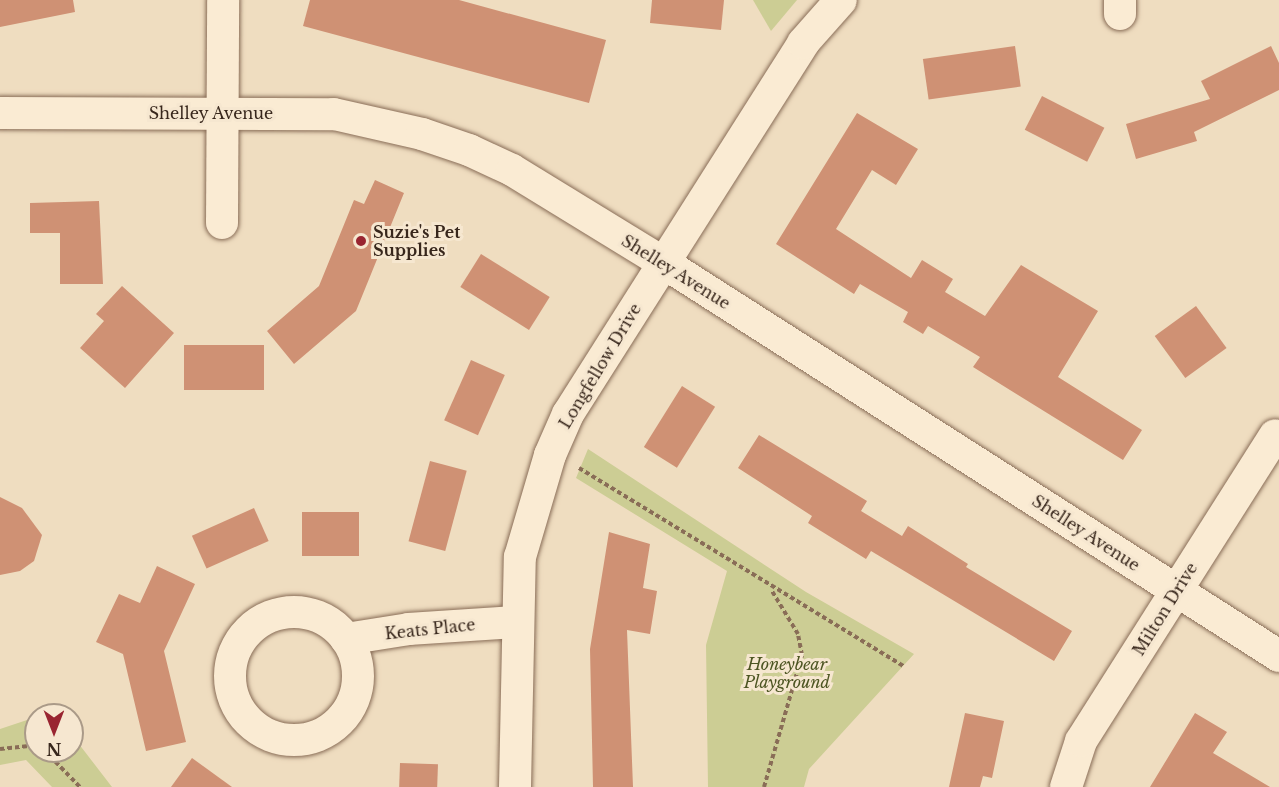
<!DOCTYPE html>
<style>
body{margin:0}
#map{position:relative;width:1279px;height:787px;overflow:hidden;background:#efddc0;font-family:"Libre Baskerville",serif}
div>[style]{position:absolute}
.green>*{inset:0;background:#cccd94}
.building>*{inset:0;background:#cf9174;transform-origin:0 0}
.path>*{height:4px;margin-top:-2px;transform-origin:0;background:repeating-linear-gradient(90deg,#896d57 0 4.5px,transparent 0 7.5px)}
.roads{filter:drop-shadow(0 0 2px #896d57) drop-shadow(0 0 2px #896d57)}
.minor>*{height:32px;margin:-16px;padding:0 16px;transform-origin:16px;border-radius:16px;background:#faebd3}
.minor>.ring{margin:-16px;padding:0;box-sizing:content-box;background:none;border:32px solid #faebd3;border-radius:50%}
.dots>*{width:16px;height:16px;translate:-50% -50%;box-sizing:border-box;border:3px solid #f6e7d0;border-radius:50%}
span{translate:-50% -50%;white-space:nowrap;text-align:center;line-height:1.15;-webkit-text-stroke:6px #f6e7d0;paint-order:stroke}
.street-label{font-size:16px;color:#38271c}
.poi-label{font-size:16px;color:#38271c;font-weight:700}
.left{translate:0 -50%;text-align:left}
.park-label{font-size:16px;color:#4d5522;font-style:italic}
.north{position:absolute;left:24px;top:703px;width:60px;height:60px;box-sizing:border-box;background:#f6e7d0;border:2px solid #aa9a88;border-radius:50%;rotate:180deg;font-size:16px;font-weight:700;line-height:24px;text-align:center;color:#38271c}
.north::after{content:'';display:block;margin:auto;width:21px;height:27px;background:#992531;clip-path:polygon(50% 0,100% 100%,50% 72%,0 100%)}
</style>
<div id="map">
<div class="green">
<i style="clip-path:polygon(753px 0,797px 0,771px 31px)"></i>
<i style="clip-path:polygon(588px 449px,806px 592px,914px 654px,809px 769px,804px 787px,708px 787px,706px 645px,727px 571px,576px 478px)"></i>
<i style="clip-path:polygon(36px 717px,36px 751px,72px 751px,72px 735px,112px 787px,52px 787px,26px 760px,0 765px,0 729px)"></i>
</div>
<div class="building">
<i style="clip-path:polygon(0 0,73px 0,75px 12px,0 27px)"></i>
<i style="clip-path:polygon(310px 0,459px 0,606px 40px,589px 103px,303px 26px)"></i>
<i style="clip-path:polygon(652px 0,724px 0,721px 30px,650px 23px)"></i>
<i style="left:1015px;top:46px;width:41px;height:93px;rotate:82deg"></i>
<i style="clip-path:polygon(1271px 46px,1279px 63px,1279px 90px,1194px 132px,1197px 141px,1136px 159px,1126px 124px,1210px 99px,1201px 81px)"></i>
<i style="left:1042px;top:96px;width:70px;height:38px;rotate:27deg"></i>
<i style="clip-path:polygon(857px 113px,918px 149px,896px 185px,872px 170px,836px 229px,911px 278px,922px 260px,953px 279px,945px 292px,985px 316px,1021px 265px,1098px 311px,1058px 377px,1142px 430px,1123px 460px,973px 367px,980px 357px,928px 326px,923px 334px,903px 322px,908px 312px,860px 284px,854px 294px,776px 244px)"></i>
<i style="clip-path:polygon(375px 180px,404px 193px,356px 311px,294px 364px,267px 331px,319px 286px,354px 200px,364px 204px)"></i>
<i style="clip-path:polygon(99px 201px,103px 284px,60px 284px,60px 233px,30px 233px,30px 203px)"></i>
<i style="left:481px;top:254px;width:81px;height:39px;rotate:32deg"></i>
<i style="clip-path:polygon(122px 286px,174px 333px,125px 388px,80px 348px,104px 321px,96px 314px)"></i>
<i style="left:1196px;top:306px;width:52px;height:51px;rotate:54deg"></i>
<i style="left:184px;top:345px;width:80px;height:45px"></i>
<i style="left:471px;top:360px;width:37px;height:66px;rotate:24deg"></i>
<i style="left:682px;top:386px;width:39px;height:72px;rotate:32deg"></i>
<i style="clip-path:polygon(759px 435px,867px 501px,861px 511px,902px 536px,908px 526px,968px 564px,966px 567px,1072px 631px,1054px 661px,871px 551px,866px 559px,808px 523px,812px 516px,738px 468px)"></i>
<i style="left:430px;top:461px;width:38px;height:83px;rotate:15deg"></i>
<i style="clip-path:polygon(0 497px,22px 508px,42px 535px,34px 561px,20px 571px,0 575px)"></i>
<i style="left:254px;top:508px;width:36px;height:68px;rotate:66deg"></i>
<i style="left:302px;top:512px;width:57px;height:44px"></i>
<i style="clip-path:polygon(609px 532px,650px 544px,643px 588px,657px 591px,650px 634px,627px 630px,633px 787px,593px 787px,590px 649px)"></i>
<i style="clip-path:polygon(157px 566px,195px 584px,164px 651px,186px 742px,146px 751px,123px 654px,96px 642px,119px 594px,140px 603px)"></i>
<i style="clip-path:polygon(965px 713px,1004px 721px,992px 778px,983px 776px,980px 787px,949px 787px)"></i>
<i style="clip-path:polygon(1195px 713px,1227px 732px,1213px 753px,1270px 787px,1150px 787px)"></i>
<i style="clip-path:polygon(192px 758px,232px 787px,171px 787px)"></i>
<i style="left:400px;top:763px;width:38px;height:24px;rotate:2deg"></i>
</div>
<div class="path">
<i style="left:579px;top:468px;width:380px;rotate:31.4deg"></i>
<i style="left:0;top:749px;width:36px;rotate:-6deg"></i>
<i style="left:45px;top:751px;width:50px;rotate:45.8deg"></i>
<i style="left:764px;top:787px;width:137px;rotate:-73.9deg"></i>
<i style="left:802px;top:655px;width:21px;rotate:-101deg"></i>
<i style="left:798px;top:634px;width:50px;rotate:-121.2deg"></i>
</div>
<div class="roads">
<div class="minor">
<i style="left:1120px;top:0;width:14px;rotate:90deg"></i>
<i style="left:0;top:113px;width:334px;rotate:0.2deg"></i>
<i style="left:334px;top:114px;width:90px;rotate:12.8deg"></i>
<i style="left:422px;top:134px;width:50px;rotate:18.8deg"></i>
<i style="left:469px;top:150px;width:47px;rotate:24.9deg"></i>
<i style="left:512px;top:170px;width:178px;rotate:31.5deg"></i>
<i style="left:664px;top:263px;width:730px;rotate:32.58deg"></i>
<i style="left:222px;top:223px;width:223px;rotate:-89.7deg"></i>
<i class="ring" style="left:230px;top:612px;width:96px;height:96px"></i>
<i style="left:346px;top:639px;width:64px;rotate:-9deg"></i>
<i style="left:409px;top:629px;width:106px;rotate:-3.8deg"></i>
<i style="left:515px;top:787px;width:230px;rotate:-88.8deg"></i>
<i style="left:520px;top:557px;width:106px;rotate:-73.6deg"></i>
<i style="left:550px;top:455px;width:45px;rotate:-66.3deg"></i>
<i style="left:568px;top:414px;width:439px;rotate:-57.6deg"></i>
<i style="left:803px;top:43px;width:57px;rotate:-48.5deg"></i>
<i style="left:1066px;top:787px;width:48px;rotate:-71.9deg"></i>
<i style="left:1081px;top:741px;width:362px;rotate:-57.6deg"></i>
</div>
</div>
<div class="dots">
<i style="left:361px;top:241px;background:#992531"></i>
</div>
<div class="street-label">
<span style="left:211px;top:113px">Shelley Avenue</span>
<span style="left:676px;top:272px;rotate:32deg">Shelley Avenue</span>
<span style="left:600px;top:366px;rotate:-59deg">Longfellow Drive</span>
<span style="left:1086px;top:533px;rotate:33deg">Shelley Avenue</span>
<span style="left:1165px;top:609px;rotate:-58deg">Milton Drive</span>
<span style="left:430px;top:629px;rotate:-6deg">Keats Place</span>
</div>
<div class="poi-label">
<span class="left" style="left:373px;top:241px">Suzie's Pet<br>Supplies</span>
</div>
<div class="park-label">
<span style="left:787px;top:673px">Honeybear<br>Playground</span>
</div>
<div class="north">N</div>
</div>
